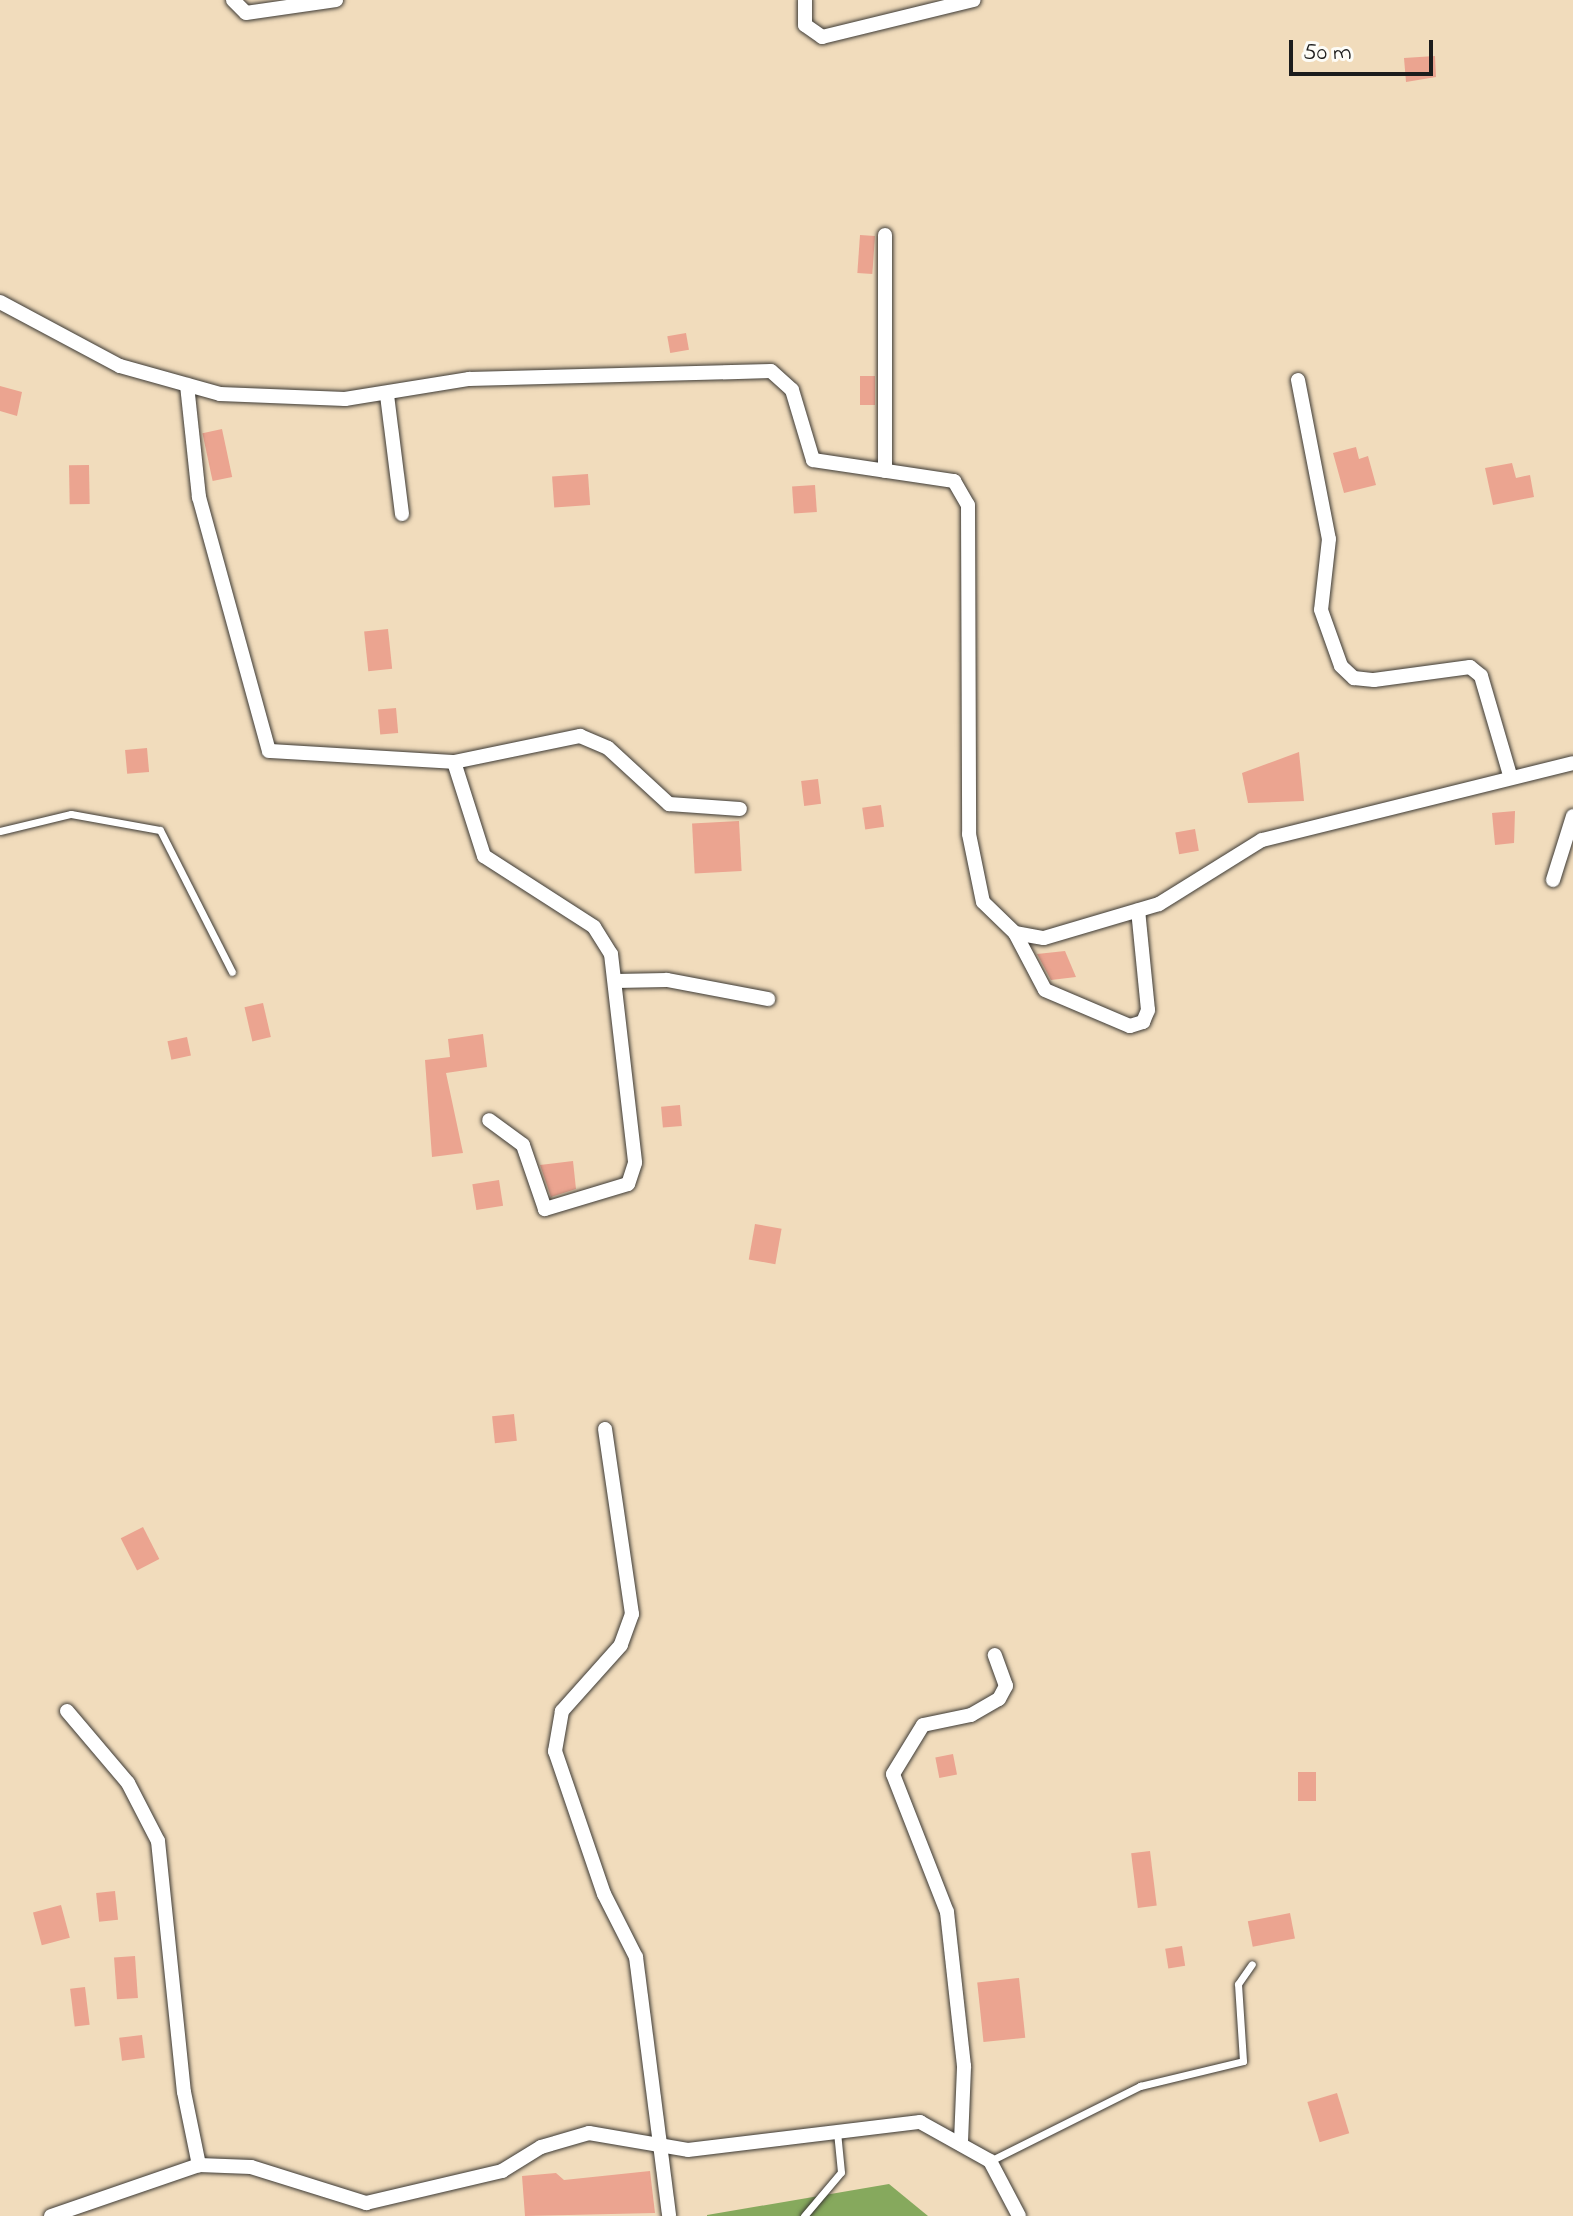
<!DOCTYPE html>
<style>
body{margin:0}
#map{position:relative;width:1573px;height:2216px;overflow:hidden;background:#f1dcbc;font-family:"Indie Flower",sans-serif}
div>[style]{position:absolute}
.forest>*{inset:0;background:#86a95d}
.building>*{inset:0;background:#eba490;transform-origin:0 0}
.roads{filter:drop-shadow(0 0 2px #3c3934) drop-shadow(0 0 2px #3c3934)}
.service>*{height:7px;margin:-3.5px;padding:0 3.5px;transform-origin:3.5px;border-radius:3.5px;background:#fff}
.minor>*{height:14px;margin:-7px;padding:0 7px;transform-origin:7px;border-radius:7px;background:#fff}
span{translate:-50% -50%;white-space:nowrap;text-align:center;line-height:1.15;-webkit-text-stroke:6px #fdfcf7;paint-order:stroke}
.scale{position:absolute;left:1289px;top:40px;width:144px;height:36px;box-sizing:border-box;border:4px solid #1c1c1c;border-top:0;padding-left:10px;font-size:24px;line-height:28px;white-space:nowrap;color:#1c1c1c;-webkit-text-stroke:6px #fdfcf7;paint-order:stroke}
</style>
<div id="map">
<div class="forest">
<i style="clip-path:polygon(889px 2184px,928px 2216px,707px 2216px,707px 2215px)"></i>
</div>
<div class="building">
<i style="clip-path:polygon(1435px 56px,1436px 77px,1406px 82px,1404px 58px)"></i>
<i style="left:860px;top:235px;width:15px;height:38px;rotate:4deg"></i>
<i style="left:686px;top:333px;width:17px;height:19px;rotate:80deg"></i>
<i style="left:875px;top:376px;width:29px;height:15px;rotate:90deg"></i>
<i style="clip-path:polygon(0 386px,22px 392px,17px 416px,0 411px)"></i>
<i style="left:222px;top:429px;width:49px;height:20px;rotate:78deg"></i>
<i style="clip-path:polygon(1356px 447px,1359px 459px,1368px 456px,1376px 485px,1344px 493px,1333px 453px)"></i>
<i style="clip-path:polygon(1512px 463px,1516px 478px,1530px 475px,1534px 497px,1493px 505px,1485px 468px)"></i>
<i style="left:89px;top:465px;width:39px;height:20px;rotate:89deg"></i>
<i style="left:588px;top:474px;width:31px;height:36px;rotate:86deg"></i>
<i style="left:815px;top:485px;width:27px;height:23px;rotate:86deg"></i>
<i style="left:388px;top:629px;width:40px;height:24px;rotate:84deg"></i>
<i style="left:396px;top:708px;width:25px;height:18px;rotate:85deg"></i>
<i style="left:147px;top:748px;width:24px;height:22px;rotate:85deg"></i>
<i style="clip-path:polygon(1299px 752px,1304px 801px,1248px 803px,1242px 773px)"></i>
<i style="left:818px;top:779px;width:25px;height:17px;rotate:83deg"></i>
<i style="left:881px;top:805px;width:22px;height:19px;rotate:82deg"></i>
<i style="clip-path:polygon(1515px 811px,1514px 843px,1495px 845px,1492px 813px)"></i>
<i style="left:739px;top:821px;width:50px;height:47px;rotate:87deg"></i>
<i style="left:1195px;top:829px;width:22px;height:20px;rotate:80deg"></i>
<i style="clip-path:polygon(1065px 951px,1076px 977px,1051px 980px,1037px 954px)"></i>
<i style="left:263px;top:1003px;width:35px;height:19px;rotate:77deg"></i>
<i style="clip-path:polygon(483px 1034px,487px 1067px,446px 1073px,463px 1153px,432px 1157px,425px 1060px,450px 1057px,448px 1039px)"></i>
<i style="left:187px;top:1037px;width:19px;height:20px;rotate:78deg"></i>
<i style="left:680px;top:1105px;width:21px;height:19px;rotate:85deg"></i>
<i style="clip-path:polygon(573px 1161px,576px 1189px,551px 1197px,540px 1165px)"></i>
<i style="left:499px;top:1180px;width:26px;height:27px;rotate:81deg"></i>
<i style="left:755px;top:1224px;width:27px;height:36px;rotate:10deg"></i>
<i style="left:514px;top:1414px;width:27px;height:22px;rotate:84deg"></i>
<i style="left:143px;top:1527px;width:36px;height:25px;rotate:63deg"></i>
<i style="left:953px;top:1754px;width:21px;height:18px;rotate:79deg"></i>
<i style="left:1298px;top:1772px;width:18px;height:29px"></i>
<i style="left:1150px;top:1851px;width:55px;height:19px;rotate:83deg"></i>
<i style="left:115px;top:1891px;width:29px;height:19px;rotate:84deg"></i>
<i style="left:61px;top:1905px;width:34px;height:29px;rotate:75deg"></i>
<i style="left:1290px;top:1913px;width:26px;height:43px;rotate:79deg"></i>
<i style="left:1182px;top:1946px;width:20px;height:17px;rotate:81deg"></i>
<i style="left:135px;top:1956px;width:42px;height:21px;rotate:86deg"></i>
<i style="left:1019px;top:1978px;width:60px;height:42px;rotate:84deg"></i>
<i style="left:85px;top:1987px;width:38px;height:15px;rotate:83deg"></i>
<i style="left:142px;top:2035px;width:23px;height:23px;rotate:83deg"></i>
<i style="left:1337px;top:2093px;width:42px;height:31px;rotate:73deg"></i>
<i style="clip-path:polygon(650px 2171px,655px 2213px,525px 2216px,522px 2176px,556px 2173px,564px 2180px)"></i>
</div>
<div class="roads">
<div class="service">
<i style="left:0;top:831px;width:73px;rotate:-13.5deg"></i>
<i style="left:71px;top:814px;width:90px;rotate:10.2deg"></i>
<i style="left:160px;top:830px;width:159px;rotate:63.1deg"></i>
<i style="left:990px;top:2161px;width:168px;rotate:-26.6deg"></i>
<i style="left:1140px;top:2086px;width:106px;rotate:-13.6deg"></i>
<i style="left:1243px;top:2061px;width:77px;rotate:-93.7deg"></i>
<i style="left:1238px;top:1984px;width:24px;rotate:-55deg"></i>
<i style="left:804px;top:2216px;width:57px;rotate:-49.9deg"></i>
<i style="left:841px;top:2172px;width:40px;rotate:-95.7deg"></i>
</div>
<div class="minor">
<i style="left:233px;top:0;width:18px;rotate:45deg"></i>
<i style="left:246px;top:13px;width:91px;rotate:-8.2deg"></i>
<i style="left:805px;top:0;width:25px;rotate:90deg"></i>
<i style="left:805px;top:25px;width:21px;rotate:35deg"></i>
<i style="left:822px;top:37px;width:156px;rotate:-13.7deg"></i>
<i style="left:0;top:302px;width:136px;rotate:28.1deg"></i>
<i style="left:120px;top:366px;width:104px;rotate:15.6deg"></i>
<i style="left:220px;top:394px;width:125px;rotate:2.3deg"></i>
<i style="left:345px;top:399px;width:126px;rotate:-9.2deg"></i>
<i style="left:469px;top:379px;width:302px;rotate:-1.5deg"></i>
<i style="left:771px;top:371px;width:28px;rotate:42deg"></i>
<i style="left:792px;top:390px;width:73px;rotate:73.3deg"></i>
<i style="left:813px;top:460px;width:143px;rotate:8.5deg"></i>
<i style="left:954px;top:481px;width:28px;rotate:60deg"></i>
<i style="left:968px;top:505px;width:329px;rotate:89.8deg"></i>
<i style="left:969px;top:834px;width:69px;rotate:78.4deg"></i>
<i style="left:983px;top:902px;width:45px;rotate:44.1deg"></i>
<i style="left:1015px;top:933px;width:29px;rotate:10deg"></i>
<i style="left:1044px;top:938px;width:120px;rotate:-16.5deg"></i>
<i style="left:1159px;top:904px;width:121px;rotate:-31.9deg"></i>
<i style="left:1262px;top:840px;width:320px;rotate:-13.9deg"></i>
<i style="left:1298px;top:380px;width:162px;rotate:79deg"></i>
<i style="left:1329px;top:539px;width:71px;rotate:96.4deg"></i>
<i style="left:1321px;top:610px;width:59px;rotate:70.3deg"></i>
<i style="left:1341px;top:666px;width:18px;rotate:43deg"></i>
<i style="left:1354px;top:678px;width:20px;rotate:6deg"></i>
<i style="left:1374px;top:680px;width:97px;rotate:-7.7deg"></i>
<i style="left:1470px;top:667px;width:14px;rotate:39deg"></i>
<i style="left:1481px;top:676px;width:103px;rotate:73.7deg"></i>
<i style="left:187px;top:385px;width:113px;rotate:83.9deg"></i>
<i style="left:199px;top:497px;width:263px;rotate:74.6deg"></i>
<i style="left:269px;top:751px;width:185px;rotate:3.4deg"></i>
<i style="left:454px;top:762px;width:99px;rotate:72.3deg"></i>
<i style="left:484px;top:856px;width:131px;rotate:32.8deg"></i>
<i style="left:594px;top:927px;width:32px;rotate:58deg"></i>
<i style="left:611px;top:954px;width:210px;rotate:83.4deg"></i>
<i style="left:635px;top:1163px;width:22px;rotate:108deg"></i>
<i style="left:628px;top:1184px;width:87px;rotate:163.2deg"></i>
<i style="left:545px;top:1209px;width:68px;rotate:-109deg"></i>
<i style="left:523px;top:1145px;width:42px;rotate:-143.7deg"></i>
<i style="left:387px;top:395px;width:120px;rotate:82.8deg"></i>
<i style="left:885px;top:471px;width:236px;rotate:-90deg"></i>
<i style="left:454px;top:762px;width:129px;rotate:-11.7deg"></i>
<i style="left:580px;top:736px;width:30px;rotate:23deg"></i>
<i style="left:608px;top:748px;width:83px;rotate:42.6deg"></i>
<i style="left:669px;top:804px;width:71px;rotate:4deg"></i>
<i style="left:1553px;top:880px;width:67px;rotate:-72.6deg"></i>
<i style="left:1015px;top:933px;width:64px;rotate:62.2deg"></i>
<i style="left:1045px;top:990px;width:92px;rotate:23deg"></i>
<i style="left:1130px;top:1026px;width:14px;rotate:-17deg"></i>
<i style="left:1143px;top:1022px;width:13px;rotate:-67deg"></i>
<i style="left:1148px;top:1010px;width:100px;rotate:-95.7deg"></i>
<i style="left:616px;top:981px;width:51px;rotate:-1.1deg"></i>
<i style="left:667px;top:980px;width:103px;rotate:10.7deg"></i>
<i style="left:605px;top:1429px;width:187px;rotate:81.7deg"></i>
<i style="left:632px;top:1614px;width:33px;rotate:110deg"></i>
<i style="left:621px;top:1645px;width:89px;rotate:131.8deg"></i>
<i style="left:562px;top:1711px;width:41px;rotate:99.9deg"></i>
<i style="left:555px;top:1751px;width:151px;rotate:71.1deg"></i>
<i style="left:604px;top:1894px;width:71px;rotate:63.1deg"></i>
<i style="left:636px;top:1957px;width:261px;rotate:82.7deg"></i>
<i style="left:67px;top:1711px;width:94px;rotate:49.7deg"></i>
<i style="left:128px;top:1783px;width:65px;rotate:62.7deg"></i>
<i style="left:158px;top:1841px;width:252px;rotate:84.1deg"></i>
<i style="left:184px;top:2092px;width:75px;rotate:78.4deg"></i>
<i style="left:961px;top:2142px;width:76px;rotate:-87.7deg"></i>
<i style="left:964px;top:2066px;width:155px;rotate:-96.3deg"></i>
<i style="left:947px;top:1912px;width:148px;rotate:-111.4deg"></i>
<i style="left:893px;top:1774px;width:57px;rotate:-58.5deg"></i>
<i style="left:923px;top:1725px;width:49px;rotate:-11.8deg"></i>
<i style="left:971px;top:1715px;width:32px;rotate:-30deg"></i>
<i style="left:999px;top:1699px;width:15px;rotate:-62deg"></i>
<i style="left:1006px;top:1686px;width:33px;rotate:-110deg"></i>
<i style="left:51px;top:2216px;width:157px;rotate:-19deg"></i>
<i style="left:199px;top:2165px;width:52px;rotate:2.2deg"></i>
<i style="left:251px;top:2167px;width:121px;rotate:17.4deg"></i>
<i style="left:366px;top:2203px;width:140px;rotate:-13.2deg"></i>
<i style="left:502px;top:2171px;width:46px;rotate:-31.6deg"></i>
<i style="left:541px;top:2147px;width:50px;rotate:-16.3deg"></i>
<i style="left:589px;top:2133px;width:100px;rotate:9.7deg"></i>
<i style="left:688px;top:2150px;width:234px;rotate:-6.9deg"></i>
<i style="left:920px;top:2122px;width:80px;rotate:29.1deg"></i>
<i style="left:990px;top:2161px;width:62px;rotate:62.2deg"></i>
</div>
</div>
<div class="scale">50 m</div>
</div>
